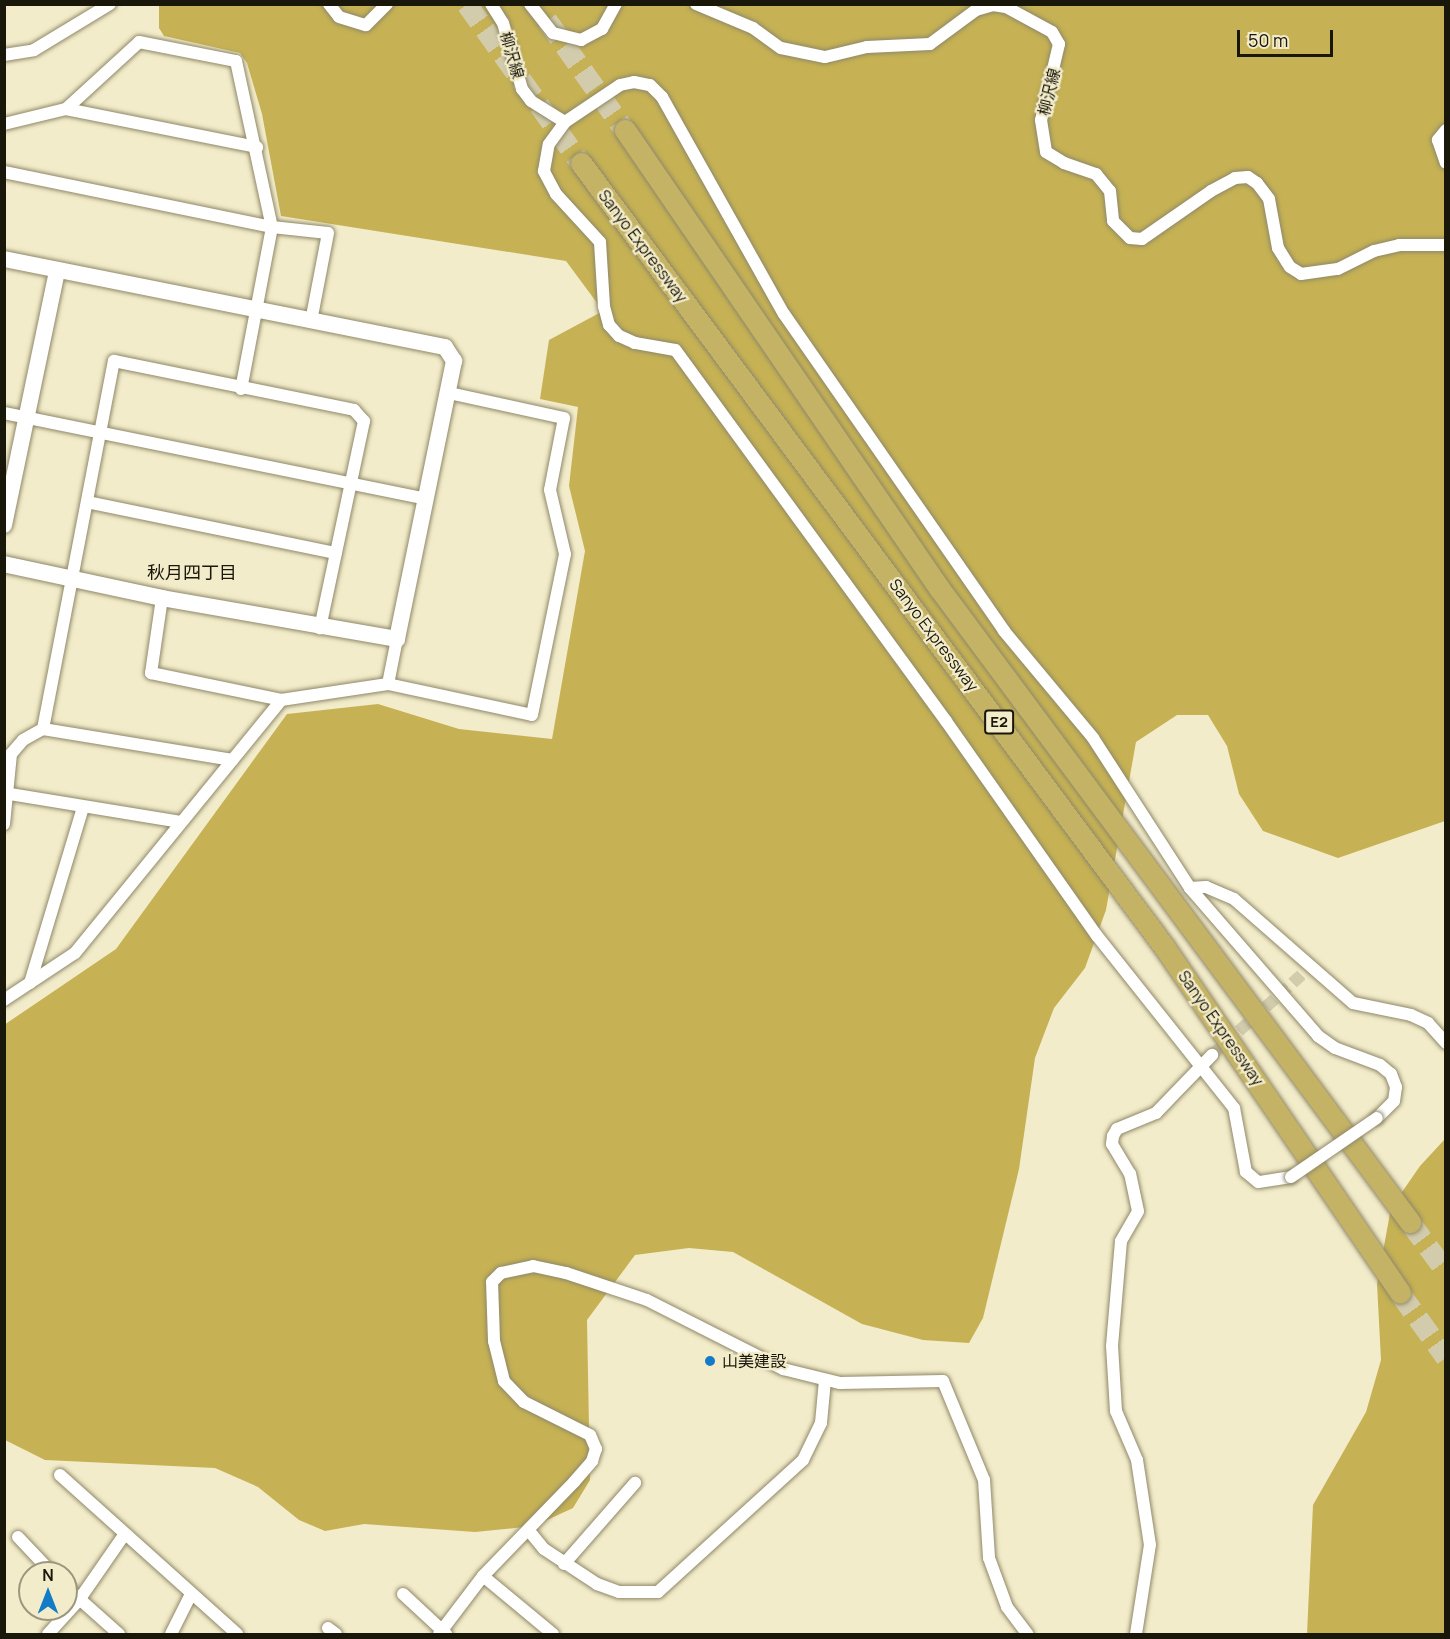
<!DOCTYPE html>
<meta charset="utf-8">
<style>
body{margin:0}
#map{position:relative;width:1450px;height:1639px;overflow:hidden;background:#f3ecca;font-family:Manrope,"Noto Sans JP",sans-serif}
div>[style]{position:absolute}
.forest>*{inset:0;background:#c6b254}
.street-tunnel>*{height:12px;margin-top:-6px;transform-origin:0;background:repeating-linear-gradient(90deg,#d2ccad 0 12px,transparent 0 18px)}
.highway-tunnel>*{height:21px;margin-top:-10.5px;transform-origin:0;background:repeating-linear-gradient(90deg,#d2ccad 0 21px,transparent 0 31px)}
.roads{filter:drop-shadow(0 0 2px #8f8869) drop-shadow(0 0 2px #8f8869)}
.street>*{height:12px;margin:-6px;padding:0 6px;transform-origin:6px;border-radius:6px;background:#fff}
.secondary>*{height:16px;margin:-8px;padding:0 8px;transform-origin:8px;border-radius:8px;background:#fff}
.highway>*{height:21px;margin:-10.5px;padding:0 10.5px;transform-origin:10.5px;border-radius:10.5px;background:#c4b364}
.bridges{filter:drop-shadow(0 0 2px #8f8869) drop-shadow(0 0 2px #8f8869)}
.street-bridge>*{height:12px;margin:-6px;padding:0 6px;transform-origin:6px;border-radius:6px;background:#fff}
.dots>*{width:16px;height:16px;translate:-50% -50%;box-sizing:border-box;border:3px solid #f3ecca;border-radius:50%}
span{translate:-50% -50%;white-space:nowrap;text-align:center;line-height:1.15;-webkit-text-stroke:4.5px #f3ecca;paint-order:stroke}
.shield-label span{padding:2px 4px;background:#f3ecca;border:2px solid;border-radius:4px;-webkit-text-stroke-width:0}
.shield-label{font-size:15px;color:#19160a;font-weight:700}
.street-label{font-size:16px;color:#19160a}
.poi-label{font-size:16px;color:#19160a}
.left{translate:0 -50%;text-align:left}
.neighbourhood-label{font-size:18px;color:#19160a}
.frame{position:absolute;inset:0;border:6px solid #19160a;pointer-events:none}
.north{position:absolute;left:18px;top:1561px;width:60px;height:60px;box-sizing:border-box;background:#f3ecca;border:2px solid #9c967d;border-radius:50%;rotate:0deg;font-size:16px;font-weight:700;line-height:24px;text-align:center;color:#19160a}
.north::after{content:'';display:block;margin:auto;width:21px;height:27px;background:#147bc6;clip-path:polygon(50% 0,100% 100%,50% 72%,0 100%)}
.scale{position:absolute;left:1237px;top:30px;width:96px;height:27px;box-sizing:border-box;border:3px solid #19160a;border-top:0;padding-left:8px;font-size:18px;line-height:21px;white-space:nowrap;color:#19160a;-webkit-text-stroke:4px #f3ecca;paint-order:stroke}
</style>
<div id="map">
<div class="forest">
<i style="clip-path:polygon(159px 5px,1445px 5px,1445px 821px,1338px 858px,1263px 831px,1239px 794px,1227px 746px,1208px 715px,1177px 715px,1136px 742px,1106px 910px,1085px 968px,1054px 1008px,1035px 1058px,1019px 1169px,983px 1318px,969px 1343px,923px 1340px,862px 1324px,733px 1252px,689px 1248px,635px 1255px,587px 1320px,590px 1480px,573px 1508px,534px 1526px,475px 1532px,364px 1524px,325px 1531px,299px 1520px,258px 1487px,215px 1468px,45px 1460px,5px 1440px,4px 1025px,116px 949px,287px 714px,378px 704px,459px 729px,552px 739px,585px 551px,569px 486px,578px 407px,540px 399px,549px 340px,603px 311px,566px 261px,281px 216px,262px 114px,247px 63px,240px 53px,164px 36px,159px 28px)"></i>
<i style="clip-path:polygon(1445px 1139px,1445px 1634px,1307px 1634px,1313px 1505px,1366px 1412px,1381px 1360px,1377px 1284px,1391px 1208px,1420px 1166px)"></i>
</div>
<div class="street-tunnel">
<i style="left:1212px;top:1055px;width:126px;rotate:-41.8deg"></i>
</div>
<div class="highway-tunnel">
<i style="left:467px;top:4px;width:196px;rotate:54.4deg"></i>
<i style="left:547px;top:20px;width:135px;rotate:54.7deg"></i>
<i style="left:1410px;top:1222px;width:61px;rotate:53.7deg"></i>
<i style="left:1400px;top:1293px;width:79px;rotate:54.3deg"></i>
</div>
<div class="roads">
<div class="street">
<i style="left:329px;top:4px;width:16px;rotate:52deg"></i>
<i style="left:339px;top:17px;width:28px;rotate:17deg"></i>
<i style="left:366px;top:25px;width:30px;rotate:-45deg"></i>
<i style="left:491px;top:4px;width:22px;rotate:58deg"></i>
<i style="left:503px;top:23px;width:69px;rotate:73.9deg"></i>
<i style="left:522px;top:89px;width:15px;rotate:53deg"></i>
<i style="left:531px;top:101px;width:40px;rotate:32deg"></i>
<i style="left:530px;top:4px;width:37px;rotate:52deg"></i>
<i style="left:553px;top:33px;width:29px;rotate:14deg"></i>
<i style="left:581px;top:40px;width:24px;rotate:-28deg"></i>
<i style="left:602px;top:29px;width:29px;rotate:-61deg"></i>
<i style="left:696px;top:4px;width:62px;rotate:22.8deg"></i>
<i style="left:753px;top:28px;width:34px;rotate:36deg"></i>
<i style="left:781px;top:48px;width:45px;rotate:11.6deg"></i>
<i style="left:825px;top:57px;width:43px;rotate:-13.4deg"></i>
<i style="left:867px;top:47px;width:63px;rotate:-2.7deg"></i>
<i style="left:930px;top:44px;width:57px;rotate:-36.5deg"></i>
<i style="left:976px;top:10px;width:18px;rotate:-16deg"></i>
<i style="left:993px;top:5px;width:13px;rotate:9deg"></i>
<i style="left:1006px;top:7px;width:52px;rotate:28.5deg"></i>
<i style="left:1052px;top:32px;width:14px;rotate:60deg"></i>
<i style="left:1059px;top:44px;width:78px;rotate:103.3deg"></i>
<i style="left:1041px;top:120px;width:32px;rotate:81deg"></i>
<i style="left:1046px;top:152px;width:21px;rotate:31deg"></i>
<i style="left:1064px;top:163px;width:34px;rotate:19deg"></i>
<i style="left:1096px;top:174px;width:22px;rotate:51deg"></i>
<i style="left:1110px;top:191px;width:30px;rotate:84deg"></i>
<i style="left:1113px;top:221px;width:24px;rotate:45deg"></i>
<i style="left:1130px;top:238px;width:12px;rotate:5deg"></i>
<i style="left:1142px;top:239px;width:84px;rotate:-34.8deg"></i>
<i style="left:1211px;top:191px;width:27px;rotate:-28deg"></i>
<i style="left:1235px;top:178px;width:13px;rotate:-4deg"></i>
<i style="left:1248px;top:177px;width:11px;rotate:34deg"></i>
<i style="left:1257px;top:183px;width:20px;rotate:53deg"></i>
<i style="left:1269px;top:199px;width:50px;rotate:79.6deg"></i>
<i style="left:1278px;top:248px;width:22px;rotate:58deg"></i>
<i style="left:1290px;top:267px;width:13px;rotate:32deg"></i>
<i style="left:1301px;top:274px;width:37px;rotate:-8deg"></i>
<i style="left:1338px;top:269px;width:40px;rotate:-26.6deg"></i>
<i style="left:1374px;top:251px;width:26px;rotate:-13deg"></i>
<i style="left:1399px;top:245px;width:47px"></i>
<i style="left:4px;top:55px;width:30px;rotate:-9deg"></i>
<i style="left:34px;top:50px;width:89px;rotate:-31.2deg"></i>
<i style="left:66px;top:109px;width:195px;rotate:11.3deg"></i>
<i style="left:4px;top:124px;width:64px;rotate:-13.6deg"></i>
<i style="left:66px;top:109px;width:99px;rotate:-42.5deg"></i>
<i style="left:139px;top:42px;width:99px;rotate:11.1deg"></i>
<i style="left:236px;top:61px;width:170px;rotate:77.8deg"></i>
<i style="left:272px;top:227px;width:165px;rotate:100.8deg"></i>
<i style="left:1446px;top:130px;width:13px;rotate:129deg"></i>
<i style="left:1438px;top:140px;width:24px;rotate:71deg"></i>
<i style="left:4px;top:172px;width:274px;rotate:11.6deg"></i>
<i style="left:272px;top:227px;width:56px;rotate:6.1deg"></i>
<i style="left:328px;top:233px;width:90px;rotate:100.9deg"></i>
<i style="left:4px;top:413px;width:431px;rotate:11.5deg"></i>
<i style="left:87px;top:502px;width:254px;rotate:11.6deg"></i>
<i style="left:162px;top:598px;width:76px;rotate:98.3deg"></i>
<i style="left:151px;top:673px;width:133px;rotate:11.7deg"></i>
<i style="left:281px;top:700px;width:108px;rotate:-8.5deg"></i>
<i style="left:388px;top:684px;width:147px;rotate:12.1deg"></i>
<i style="left:532px;top:715px;width:164px;rotate:-78.4deg"></i>
<i style="left:565px;top:554px;width:66px;rotate:-103.2deg"></i>
<i style="left:550px;top:490px;width:73px;rotate:-79deg"></i>
<i style="left:564px;top:418px;width:118px;rotate:-167.7deg"></i>
<i style="left:388px;top:684px;width:46px;rotate:-78.7deg"></i>
<i style="left:43px;top:729px;width:375px;rotate:-79.1deg"></i>
<i style="left:114px;top:361px;width:245px;rotate:11.5deg"></i>
<i style="left:354px;top:410px;width:15px;rotate:48deg"></i>
<i style="left:364px;top:421px;width:212px;rotate:102deg"></i>
<i style="left:10px;top:794px;width:173px;rotate:9.3deg"></i>
<i style="left:4px;top:824px;width:70px;rotate:-84.3deg"></i>
<i style="left:11px;top:754px;width:18px;rotate:-49deg"></i>
<i style="left:23px;top:740px;width:23px;rotate:-29deg"></i>
<i style="left:43px;top:729px;width:192px;rotate:9.3deg"></i>
<i style="left:1190px;top:888px;width:196px;rotate:49.1deg"></i>
<i style="left:1318px;top:1036px;width:21px;rotate:35deg"></i>
<i style="left:1335px;top:1048px;width:48px;rotate:20.7deg"></i>
<i style="left:1380px;top:1065px;width:14px;rotate:39deg"></i>
<i style="left:1391px;top:1074px;width:14px;rotate:69deg"></i>
<i style="left:1396px;top:1087px;width:14px;rotate:98deg"></i>
<i style="left:1394px;top:1101px;width:24px;rotate:135deg"></i>
<i style="left:30px;top:983px;width:184px;rotate:-73.2deg"></i>
<i style="left:4px;top:1000px;width:85px;rotate:-33.5deg"></i>
<i style="left:75px;top:953px;width:326px;rotate:-50.8deg"></i>
<i style="left:1291px;top:1177px;width:33px;rotate:171deg"></i>
<i style="left:1258px;top:1182px;width:16px;rotate:-140deg"></i>
<i style="left:1246px;top:1172px;width:65px;rotate:-100.6deg"></i>
<i style="left:1234px;top:1108px;width:220px;rotate:-128.5deg"></i>
<i style="left:1097px;top:936px;width:263px;rotate:-125.1deg"></i>
<i style="left:946px;top:721px;width:459px;rotate:-126.1deg"></i>
<i style="left:675px;top:350px;width:41px;rotate:-170.1deg"></i>
<i style="left:635px;top:343px;width:17px;rotate:-156deg"></i>
<i style="left:619px;top:336px;width:15px;rotate:-132deg"></i>
<i style="left:609px;top:325px;width:20px;rotate:-105deg"></i>
<i style="left:604px;top:306px;width:64px;rotate:-93.6deg"></i>
<i style="left:600px;top:242px;width:65px;rotate:-132.5deg"></i>
<i style="left:556px;top:194px;width:26px;rotate:-118deg"></i>
<i style="left:544px;top:171px;width:27px;rotate:-80deg"></i>
<i style="left:549px;top:144px;width:27px;rotate:-54deg"></i>
<i style="left:565px;top:122px;width:66px;rotate:-33.9deg"></i>
<i style="left:620px;top:85px;width:14px;rotate:-12deg"></i>
<i style="left:634px;top:82px;width:16px;rotate:11deg"></i>
<i style="left:650px;top:85px;width:17px;rotate:45deg"></i>
<i style="left:662px;top:97px;width:249px;rotate:60.7deg"></i>
<i style="left:784px;top:314px;width:386px;rotate:55.2deg"></i>
<i style="left:1004px;top:631px;width:139px;rotate:50.2deg"></i>
<i style="left:1093px;top:738px;width:179px;rotate:57.1deg"></i>
<i style="left:1190px;top:888px;width:16px;rotate:-4deg"></i>
<i style="left:1206px;top:887px;width:30px;rotate:23deg"></i>
<i style="left:1234px;top:899px;width:158px;rotate:41.2deg"></i>
<i style="left:1353px;top:1003px;width:59px;rotate:11.7deg"></i>
<i style="left:1411px;top:1015px;width:19px;rotate:25deg"></i>
<i style="left:1428px;top:1023px;width:27px;rotate:48deg"></i>
<i style="left:60px;top:1475px;width:238px;rotate:41.9deg"></i>
<i style="left:530px;top:1532px;width:22px;rotate:51deg"></i>
<i style="left:544px;top:1549px;width:64px;rotate:33.4deg"></i>
<i style="left:597px;top:1584px;width:23px;rotate:20deg"></i>
<i style="left:619px;top:1592px;width:39px"></i>
<i style="left:658px;top:1592px;width:196px;rotate:-42.3deg"></i>
<i style="left:803px;top:1460px;width:41px;rotate:-64.1deg"></i>
<i style="left:821px;top:1423px;width:43px;rotate:-84.7deg"></i>
<i style="left:18px;top:1537px;width:50px;rotate:46.6deg"></i>
<i style="left:564px;top:1564px;width:108px;rotate:-48.8deg"></i>
<i style="left:483px;top:1576px;width:91px;rotate:39.6deg"></i>
<i style="left:66px;top:1587px;width:71px;rotate:41.6deg"></i>
<i style="left:403px;top:1594px;width:59px;rotate:42.9deg"></i>
<i style="left:328px;top:1628px;width:10px;rotate:37deg"></i>
<i style="left:48px;top:1634px;width:46px;rotate:-47.6deg"></i>
<i style="left:79px;top:1600px;width:79px;rotate:-55.3deg"></i>
<i style="left:171px;top:1634px;width:45px;rotate:-63.4deg"></i>
<i style="left:439px;top:1634px;width:73px;rotate:-52.8deg"></i>
<i style="left:483px;top:1576px;width:131px;rotate:-45.9deg"></i>
<i style="left:574px;top:1482px;width:28px;rotate:-49deg"></i>
<i style="left:592px;top:1461px;width:13px;rotate:-72deg"></i>
<i style="left:596px;top:1449px;width:15px;rotate:-113deg"></i>
<i style="left:590px;top:1435px;width:74px;rotate:-153.4deg"></i>
<i style="left:524px;top:1402px;width:29px;rotate:-134deg"></i>
<i style="left:504px;top:1381px;width:41px;rotate:-104deg"></i>
<i style="left:494px;top:1341px;width:59px;rotate:-91.9deg"></i>
<i style="left:492px;top:1282px;width:13px;rotate:-45deg"></i>
<i style="left:501px;top:1273px;width:33px;rotate:-12deg"></i>
<i style="left:533px;top:1266px;width:34px;rotate:12deg"></i>
<i style="left:566px;top:1273px;width:85px;rotate:18.4deg"></i>
<i style="left:647px;top:1300px;width:153px;rotate:26.9deg"></i>
<i style="left:783px;top:1369px;width:59px;rotate:13.8deg"></i>
<i style="left:840px;top:1383px;width:103px;rotate:-1.1deg"></i>
<i style="left:943px;top:1381px;width:107px;rotate:67.5deg"></i>
<i style="left:984px;top:1480px;width:78px;rotate:86.3deg"></i>
<i style="left:989px;top:1558px;width:52px;rotate:69.8deg"></i>
<i style="left:1007px;top:1607px;width:34px;rotate:53deg"></i>
<i style="left:1136px;top:1634px;width:90px;rotate:-81.1deg"></i>
<i style="left:1150px;top:1545px;width:86px;rotate:-98.7deg"></i>
<i style="left:1137px;top:1460px;width:53px;rotate:-113.2deg"></i>
<i style="left:1116px;top:1411px;width:65px;rotate:-93.5deg"></i>
<i style="left:1112px;top:1346px;width:105px;rotate:-85.1deg"></i>
<i style="left:1121px;top:1241px;width:34px;rotate:-60deg"></i>
<i style="left:1138px;top:1211px;width:38px;rotate:-102deg"></i>
<i style="left:1130px;top:1174px;width:35px;rotate:-121deg"></i>
<i style="left:1112px;top:1144px;width:8px;rotate:-83deg"></i>
<i style="left:1113px;top:1136px;width:8px;rotate:-60deg"></i>
<i style="left:1117px;top:1129px;width:42px;rotate:-22.3deg"></i>
<i style="left:1156px;top:1113px;width:81px;rotate:-46deg"></i>
</div>
<div class="secondary">
<i style="left:4px;top:259px;width:450px;rotate:11.3deg"></i>
<i style="left:445px;top:347px;width:17px;rotate:57deg"></i>
<i style="left:454px;top:361px;width:284px;rotate:101.6deg"></i>
<i style="left:397px;top:639px;width:239px;rotate:-170.1deg"></i>
<i style="left:162px;top:598px;width:162px;rotate:-167.9deg"></i>
<i style="left:4px;top:525px;width:258px;rotate:-78.2deg"></i>
</div>
<div class="highway">
<i style="left:625px;top:130px;width:555px;rotate:55.57deg"></i>
<i style="left:939px;top:588px;width:790px;rotate:53.39deg"></i>
<i style="left:581px;top:163px;width:978px;rotate:53.35deg"></i>
<i style="left:1165px;top:948px;width:417px;rotate:55.7deg"></i>
</div>
</div>
<div class="bridges">
<div class="street-bridge">
<i style="left:1291px;top:1177px;width:104px;rotate:-34.5deg"></i>
</div>
</div>
<div class="dots">
<i style="left:710px;top:1361px;background:#147bc6"></i>
</div>
<div class="shield-label">
<span style="left:999px;top:722px">E2</span>
</div>
<div class="street-label">
<span style="left:512px;top:55px;rotate:74deg">柳沢線</span>
<span style="left:1049px;top:92px;rotate:-76deg">柳沢線</span>
<span style="left:643px;top:246px;rotate:53deg">Sanyo Expressway</span>
<span style="left:934px;top:635px;rotate:53deg">Sanyo Expressway</span>
<span style="left:1221px;top:1028px;rotate:55deg">Sanyo Expressway</span>
</div>
<div class="poi-label">
<span class="left" style="left:722px;top:1361px">山美建設</span>
</div>
<div class="neighbourhood-label">
<span style="left:192px;top:572px">秋月四丁目</span>
</div>
<div class="frame"></div>
<div class="north">N</div>
<div class="scale">50 m</div>
</div>
